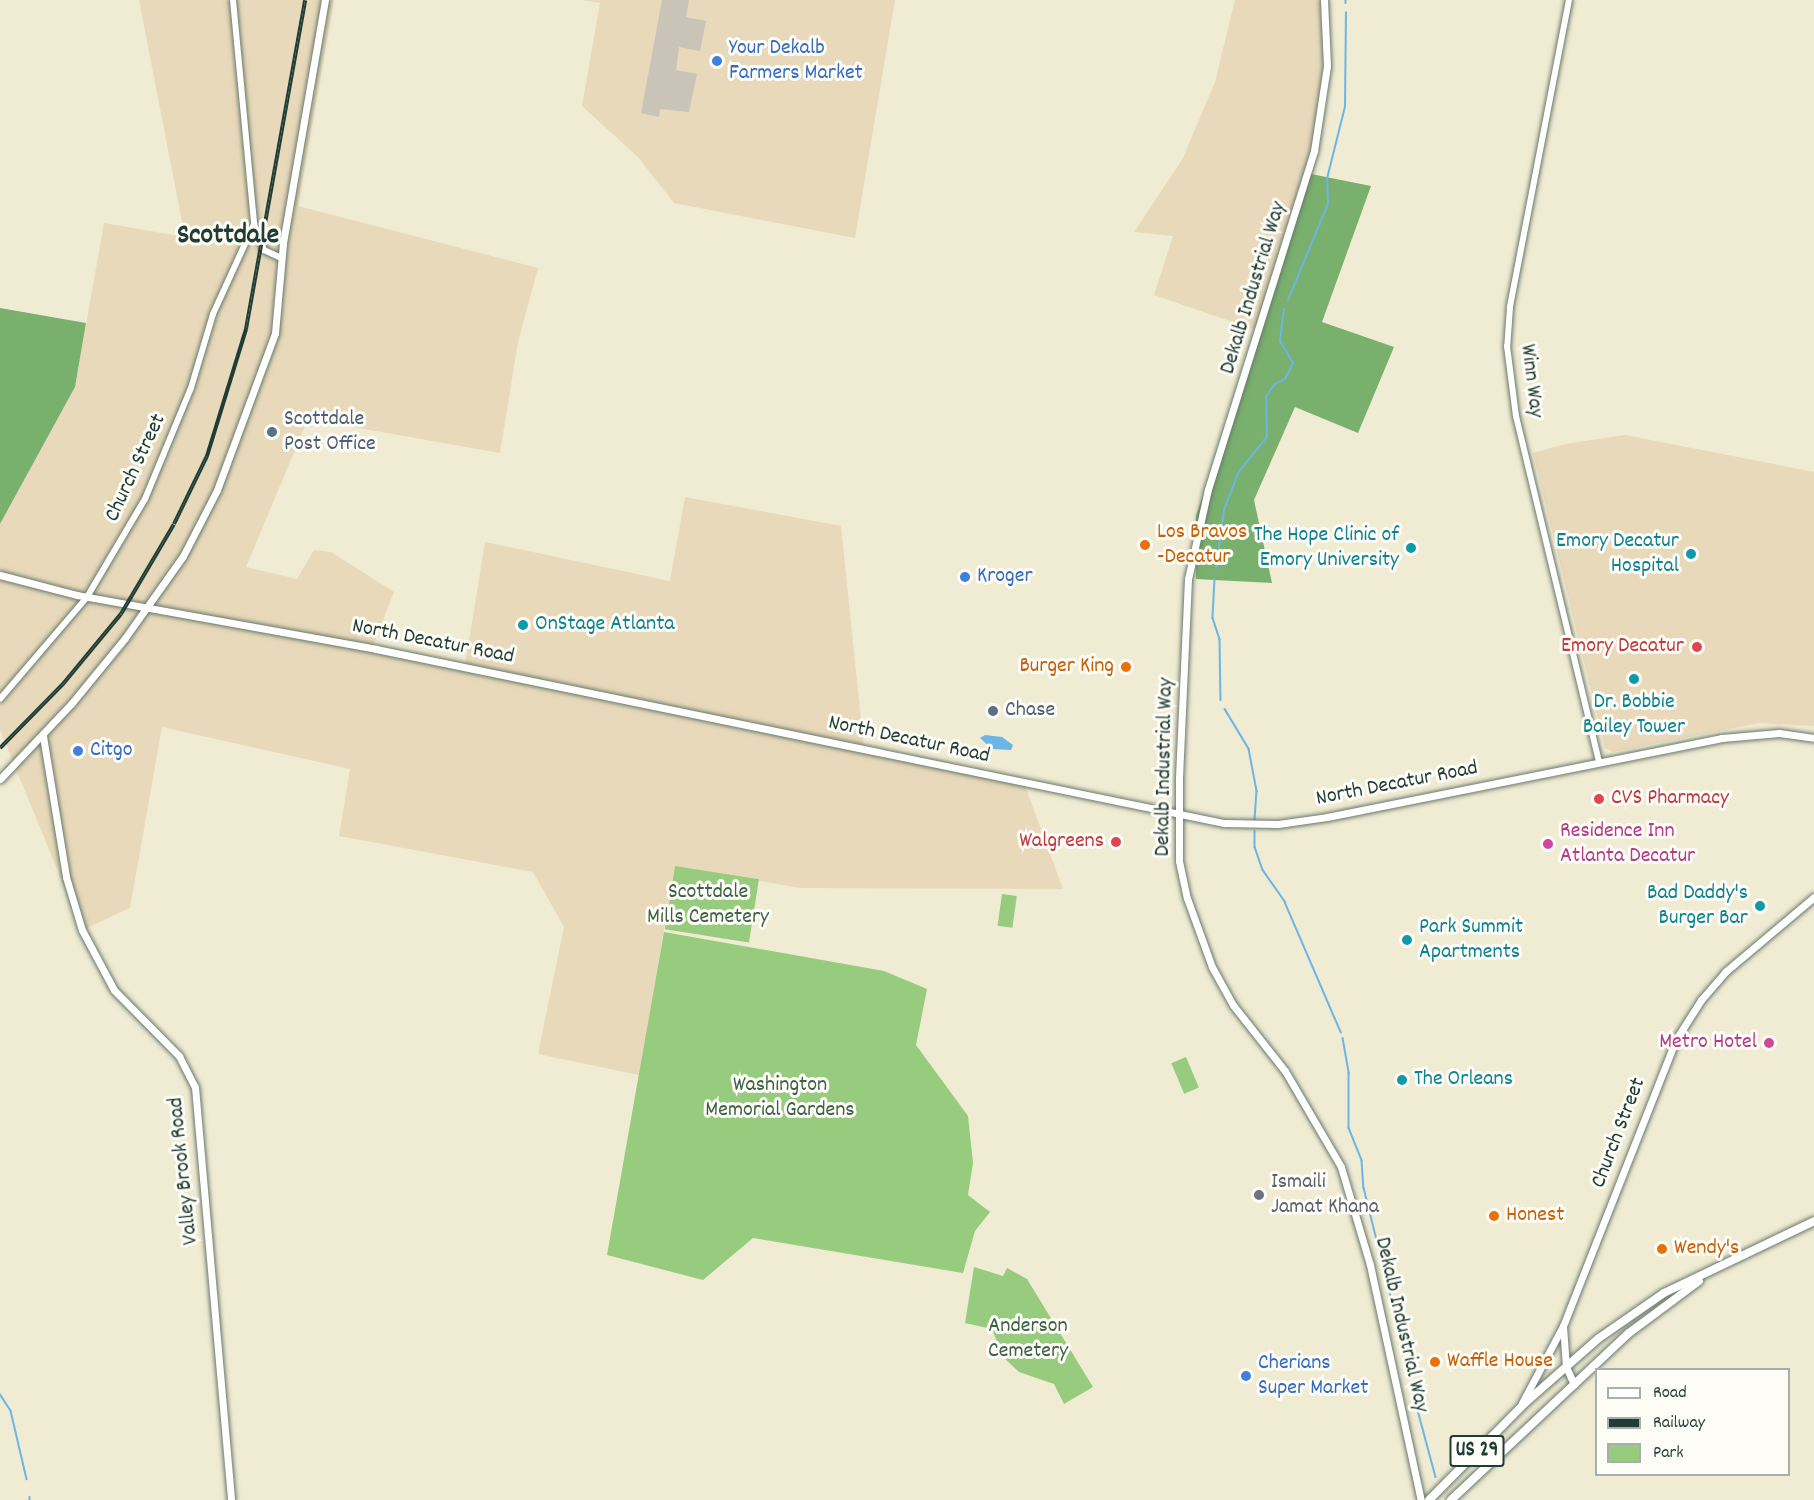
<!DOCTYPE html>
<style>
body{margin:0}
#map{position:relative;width:1814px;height:1500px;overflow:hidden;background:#f0ebd3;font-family:Dekko,sans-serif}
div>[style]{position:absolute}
.built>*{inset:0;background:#e8d9ba}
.industrial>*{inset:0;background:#c9c3b8}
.green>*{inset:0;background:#97cc7e;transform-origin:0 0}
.forest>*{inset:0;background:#79b06d}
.water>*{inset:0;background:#6cb5e4}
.stream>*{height:1.5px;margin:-0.75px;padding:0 0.75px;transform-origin:0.75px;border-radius:0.75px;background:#6cb5e4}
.roads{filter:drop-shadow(0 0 2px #687a6c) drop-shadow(0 0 2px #687a6c)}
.tertiary>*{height:6px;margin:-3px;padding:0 3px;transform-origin:3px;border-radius:3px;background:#fff}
.secondary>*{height:7px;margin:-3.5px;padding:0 3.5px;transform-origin:3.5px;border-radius:3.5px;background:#fff}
.trunk>*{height:8px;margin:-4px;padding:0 4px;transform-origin:4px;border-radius:4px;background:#fff}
.rail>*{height:4px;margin-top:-2px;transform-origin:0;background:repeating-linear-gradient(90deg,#fdfcf7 0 4.5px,#1f3d34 0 9px);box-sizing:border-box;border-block:2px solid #1f3d34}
.dots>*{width:16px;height:16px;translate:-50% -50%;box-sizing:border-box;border:3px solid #fdfcf7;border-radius:50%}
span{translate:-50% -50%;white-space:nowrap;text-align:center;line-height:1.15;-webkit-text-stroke:6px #fdfcf7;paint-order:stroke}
.shield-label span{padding:2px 4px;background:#fdfcf7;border:2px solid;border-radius:4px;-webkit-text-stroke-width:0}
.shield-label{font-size:21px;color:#1f3d34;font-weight:700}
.shop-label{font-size:22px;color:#366cbe}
.left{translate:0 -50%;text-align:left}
.street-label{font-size:22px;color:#1f3d34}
.service-label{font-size:22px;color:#4e5e75}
.food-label{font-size:22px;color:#c56008}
.right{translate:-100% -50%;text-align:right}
.culture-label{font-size:22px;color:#0d838f}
.health-label{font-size:22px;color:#be3a42}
.hotel-label{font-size:22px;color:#b23c85}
.park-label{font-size:22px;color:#3d6146}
.worship-label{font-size:22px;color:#5b616d}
.district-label{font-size:28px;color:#1f3d34;font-weight:700}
.legend{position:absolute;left:1595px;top:1368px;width:195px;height:108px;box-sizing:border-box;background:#fdfcf7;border:2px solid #a4b0a9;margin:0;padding:8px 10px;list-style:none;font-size:18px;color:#1f3d34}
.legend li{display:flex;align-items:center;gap:12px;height:30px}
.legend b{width:30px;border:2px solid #a4b0a9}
</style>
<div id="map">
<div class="built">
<i style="clip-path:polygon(139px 0,334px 0,298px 206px,538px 268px,518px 342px,500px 453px,308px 419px,246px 567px,297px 579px,314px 550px,331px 552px,394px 592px,372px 648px,465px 666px,485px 542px,670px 581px,685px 497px,841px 526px,864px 749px,1024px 783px,1063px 889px,800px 888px,675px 866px,639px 1075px,538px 1054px,564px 927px,533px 872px,339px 836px,350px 769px,162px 727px,130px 908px,82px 930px,0 730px,0 524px,75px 387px,104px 223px,185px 237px)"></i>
<i style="clip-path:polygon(582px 0,895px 0,855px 238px,674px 203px,638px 157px,582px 106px,600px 3px)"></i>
<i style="clip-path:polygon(1235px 0,1327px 0,1326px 84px,1306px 173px,1259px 331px,1154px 295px,1173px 236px,1134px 232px,1183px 158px,1215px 82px)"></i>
<i style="clip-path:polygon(1625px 435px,1814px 472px,1814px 726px,1759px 723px,1613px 752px,1605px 748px,1533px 453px,1565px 444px)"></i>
</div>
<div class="industrial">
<i style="clip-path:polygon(662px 0,689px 0,686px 17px,706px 21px,700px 51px,679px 47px,676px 70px,697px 74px,689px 112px,660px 109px,659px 117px,641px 113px)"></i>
</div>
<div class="green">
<i style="left:675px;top:866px;width:85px;height:64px;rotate:9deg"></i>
<i style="left:1002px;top:894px;width:15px;height:32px;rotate:8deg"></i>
<i style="clip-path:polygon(664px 932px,884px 971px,927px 989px,916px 1045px,968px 1116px,973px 1163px,968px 1195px,990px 1212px,975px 1231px,963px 1273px,753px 1238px,703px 1280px,607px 1255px)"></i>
<i style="left:1186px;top:1057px;width:33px;height:16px;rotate:67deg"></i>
<i style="clip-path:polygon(974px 1267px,1003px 1276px,1007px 1268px,1027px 1279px,1093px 1387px,1064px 1404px,1054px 1384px,1019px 1372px,1003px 1357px,992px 1329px,965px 1323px)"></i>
</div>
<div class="forest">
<i style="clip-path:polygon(1306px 173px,1371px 186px,1322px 322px,1394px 347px,1358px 433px,1295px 407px,1254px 500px,1272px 583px,1196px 579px,1196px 516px,1259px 331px)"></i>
<i style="clip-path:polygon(0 308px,86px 323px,75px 387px,0 524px)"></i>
</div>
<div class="water">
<i style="clip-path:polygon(985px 735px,1002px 737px,1013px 745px,1011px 750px,992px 749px,980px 738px)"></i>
</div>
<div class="stream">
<i style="left:1346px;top:0;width:3px;rotate:90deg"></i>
<i style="left:1288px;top:300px;width:104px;rotate:-67.4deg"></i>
<i style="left:1328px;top:204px;width:25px;rotate:-92deg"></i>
<i style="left:1327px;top:179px;width:74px;rotate:-76deg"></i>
<i style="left:1345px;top:107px;width:94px;rotate:-89.4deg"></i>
<i style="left:1216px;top:568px;width:59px;rotate:-82.1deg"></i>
<i style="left:1224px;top:510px;width:40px;rotate:-69deg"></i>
<i style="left:1238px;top:473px;width:46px;rotate:-51.1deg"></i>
<i style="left:1267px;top:437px;width:40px;rotate:-91.4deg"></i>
<i style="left:1266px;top:397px;width:14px;rotate:-56deg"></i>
<i style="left:1274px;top:385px;width:13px;rotate:-29deg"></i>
<i style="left:1285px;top:379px;width:18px;rotate:-63deg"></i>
<i style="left:1293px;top:363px;width:26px;rotate:-121deg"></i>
<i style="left:1280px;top:341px;width:32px;rotate:-83deg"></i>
<i style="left:1215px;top:579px;width:39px;rotate:93deg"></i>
<i style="left:1213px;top:618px;width:22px;rotate:72deg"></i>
<i style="left:1220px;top:639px;width:61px;rotate:89.1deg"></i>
<i style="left:1225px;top:709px;width:47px;rotate:59deg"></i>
<i style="left:1249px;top:749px;width:43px;rotate:79.2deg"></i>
<i style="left:1257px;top:791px;width:29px;rotate:94deg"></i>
<i style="left:1255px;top:831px;width:16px;rotate:90deg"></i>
<i style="left:1255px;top:847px;width:24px;rotate:71deg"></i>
<i style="left:1263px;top:870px;width:39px;rotate:55deg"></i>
<i style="left:1285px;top:902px;width:142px;rotate:66.7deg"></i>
<i style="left:1343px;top:1038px;width:36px;rotate:80deg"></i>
<i style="left:1349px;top:1073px;width:55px;rotate:90deg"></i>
<i style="left:1349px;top:1128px;width:35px;rotate:68deg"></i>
<i style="left:1362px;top:1161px;width:27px;rotate:86deg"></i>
<i style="left:1364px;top:1188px;width:170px;rotate:76deg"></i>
<i style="left:1413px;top:1392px;width:88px;rotate:74.9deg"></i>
<i style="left:0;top:1394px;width:20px;rotate:57deg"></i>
<i style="left:11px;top:1411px;width:70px;rotate:76.8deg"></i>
<i style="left:30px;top:1497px;width:3px;rotate:90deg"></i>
</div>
<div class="roads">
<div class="tertiary">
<i style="left:233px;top:0;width:225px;rotate:84.6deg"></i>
<i style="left:254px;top:224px;width:28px;rotate:69deg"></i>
<i style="left:264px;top:250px;width:19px;rotate:25deg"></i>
<i style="left:1569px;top:0;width:313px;rotate:100.9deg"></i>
<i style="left:1510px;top:307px;width:39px;rotate:94deg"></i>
<i style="left:1507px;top:346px;width:71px;rotate:82.7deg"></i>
<i style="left:1516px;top:416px;width:357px;rotate:76.5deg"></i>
<i style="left:0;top:699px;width:134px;rotate:-49.5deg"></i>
<i style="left:87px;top:597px;width:114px;rotate:-59.4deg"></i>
<i style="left:145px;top:499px;width:120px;rotate:-67.5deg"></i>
<i style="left:191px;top:388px;width:77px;rotate:-73.4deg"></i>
<i style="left:213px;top:314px;width:99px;rotate:-65.5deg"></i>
</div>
<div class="secondary">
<i style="left:1324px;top:0;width:66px;rotate:87.4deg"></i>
<i style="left:1327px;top:66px;width:86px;rotate:98.7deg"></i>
<i style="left:1314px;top:151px;width:354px;rotate:107.4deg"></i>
<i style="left:1208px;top:489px;width:92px;rotate:102.5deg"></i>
<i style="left:1188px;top:579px;width:200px;rotate:92.6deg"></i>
<i style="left:1179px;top:779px;width:82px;rotate:90deg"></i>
<i style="left:1179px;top:861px;width:38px;rotate:78deg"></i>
<i style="left:1187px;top:898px;width:73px;rotate:70.1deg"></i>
<i style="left:1212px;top:967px;width:43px;rotate:61.1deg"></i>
<i style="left:1233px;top:1005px;width:84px;rotate:51.8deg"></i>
<i style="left:1285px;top:1071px;width:111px;rotate:59.7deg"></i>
<i style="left:1341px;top:1167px;width:102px;rotate:73.5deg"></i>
<i style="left:1370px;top:1265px;width:240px;rotate:77.8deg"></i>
<i style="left:0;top:575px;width:80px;rotate:14.6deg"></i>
<i style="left:77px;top:595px;width:304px;rotate:10.2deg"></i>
<i style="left:376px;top:649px;width:866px;rotate:11.6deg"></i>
<i style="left:1224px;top:823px;width:54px;rotate:1.1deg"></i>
<i style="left:1278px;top:824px;width:49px;rotate:-8.1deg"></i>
<i style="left:1327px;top:817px;width:403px;rotate:-11.3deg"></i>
<i style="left:1722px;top:738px;width:57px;rotate:-5deg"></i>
<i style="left:1779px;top:733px;width:35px;rotate:8deg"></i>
<i style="left:43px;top:736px;width:143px;rotate:80.7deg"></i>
<i style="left:66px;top:877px;width:55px;rotate:73.2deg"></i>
<i style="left:82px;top:930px;width:68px;rotate:61.9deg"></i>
<i style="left:114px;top:990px;width:93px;rotate:45.4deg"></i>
<i style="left:179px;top:1056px;width:35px;rotate:63deg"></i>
<i style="left:195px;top:1087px;width:415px;rotate:85deg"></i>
<i style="left:0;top:779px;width:103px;rotate:-46.6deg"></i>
<i style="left:71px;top:704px;width:85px;rotate:-50.7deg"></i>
<i style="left:125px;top:638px;width:100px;rotate:-54.7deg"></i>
<i style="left:183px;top:556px;width:74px;rotate:-62.7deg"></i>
<i style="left:217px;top:490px;width:167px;rotate:-69.7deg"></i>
<i style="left:275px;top:333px;width:90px;rotate:-84.9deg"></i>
<i style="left:283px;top:243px;width:247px;rotate:-80.2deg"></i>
<i style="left:1563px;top:1326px;width:41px;rotate:85.8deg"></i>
<i style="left:1566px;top:1367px;width:19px;rotate:65deg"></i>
<i style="left:1522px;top:1403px;width:87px;rotate:-62deg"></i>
<i style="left:1563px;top:1326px;width:306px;rotate:-68.5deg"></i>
<i style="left:1675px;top:1041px;width:49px;rotate:-57.6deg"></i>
<i style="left:1701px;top:1000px;width:37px;rotate:-49deg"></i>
<i style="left:1725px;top:972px;width:116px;rotate:-40.1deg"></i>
</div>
<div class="trunk">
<i style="left:1429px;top:1500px;width:136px;rotate:-45.3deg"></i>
<i style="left:1525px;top:1403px;width:98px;rotate:-41.3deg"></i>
<i style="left:1599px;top:1338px;width:79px;rotate:-34.7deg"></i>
<i style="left:1664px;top:1293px;width:166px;rotate:-25.6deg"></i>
<i style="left:1451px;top:1500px;width:244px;rotate:-43.2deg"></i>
<i style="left:1629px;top:1333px;width:87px;rotate:-36.6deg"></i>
</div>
</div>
<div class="rail">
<i style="left:0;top:748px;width:90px;rotate:-45.5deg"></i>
<i style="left:63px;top:684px;width:91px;rotate:-50.4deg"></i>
<i style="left:121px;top:614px;width:104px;rotate:-59.5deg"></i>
<i style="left:174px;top:524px;width:76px;rotate:-64.1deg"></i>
<i style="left:207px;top:456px;width:133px;rotate:-72.9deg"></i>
<i style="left:246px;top:329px;width:334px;rotate:-79.8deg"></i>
</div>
<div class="dots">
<i style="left:717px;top:61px;background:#3f7fe0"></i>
<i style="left:272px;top:432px;background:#5c6f8a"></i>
<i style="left:1145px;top:545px;background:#e8710a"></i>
<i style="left:1411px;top:548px;background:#0f9aa8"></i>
<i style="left:1691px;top:554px;background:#0f9aa8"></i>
<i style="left:965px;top:577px;background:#3f7fe0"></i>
<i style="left:523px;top:625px;background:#0f9aa8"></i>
<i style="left:1697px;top:647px;background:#e0444e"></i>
<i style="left:1126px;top:667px;background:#e8710a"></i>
<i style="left:1634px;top:679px;background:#0f9aa8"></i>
<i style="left:993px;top:711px;background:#5c6f8a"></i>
<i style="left:78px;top:751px;background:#3f7fe0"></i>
<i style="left:1599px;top:799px;background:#e0444e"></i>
<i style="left:1116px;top:842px;background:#e0444e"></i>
<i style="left:1548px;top:844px;background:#d1479c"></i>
<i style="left:1760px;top:906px;background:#0f9aa8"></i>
<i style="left:1407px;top:940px;background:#0f9aa8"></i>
<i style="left:1769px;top:1043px;background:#d1479c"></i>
<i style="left:1402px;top:1080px;background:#0f9aa8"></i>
<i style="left:1259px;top:1195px;background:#6b7280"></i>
<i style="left:1494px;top:1216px;background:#e8710a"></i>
<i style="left:1662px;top:1249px;background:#e8710a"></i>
<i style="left:1435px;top:1362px;background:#e8710a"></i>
<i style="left:1246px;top:1376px;background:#3f7fe0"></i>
</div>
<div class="shield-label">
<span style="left:1477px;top:1451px">US 29</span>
</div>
<div class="shop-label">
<span class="left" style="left:729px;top:61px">Your Dekalb<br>Farmers Market</span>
<span class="left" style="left:977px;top:577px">Kroger</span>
<span class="left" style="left:90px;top:751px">Citgo</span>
<span class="left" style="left:1258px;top:1376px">Cherians<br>Super Market</span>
</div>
<div class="street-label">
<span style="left:1254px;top:288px;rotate:-73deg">Dekalb Industrial Way</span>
<span style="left:1531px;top:381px;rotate:83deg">Winn Way</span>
<span style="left:136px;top:468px;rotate:-65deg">Church Street</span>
<span style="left:433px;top:642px;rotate:11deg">North Decatur Road</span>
<span style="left:909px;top:740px;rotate:12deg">North Decatur Road</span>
<span style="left:1165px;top:767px;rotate:-89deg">Dekalb Industrial Way</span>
<span style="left:1397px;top:784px;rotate:-11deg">North Decatur Road</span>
<span style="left:1619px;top:1133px;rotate:-69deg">Church Street</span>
<span style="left:184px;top:1171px;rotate:-96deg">Valley Brook Road</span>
<span style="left:1401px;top:1325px;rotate:77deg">Dekalb Industrial Way</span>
</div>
<div class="service-label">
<span class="left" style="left:284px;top:432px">Scottdale<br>Post Office</span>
<span class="left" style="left:1005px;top:711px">Chase</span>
</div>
<div class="food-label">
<span class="left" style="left:1157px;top:545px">Los Bravos<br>-Decatur</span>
<span class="right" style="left:1114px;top:667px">Burger King</span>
<span class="left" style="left:1506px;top:1216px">Honest</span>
<span class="left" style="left:1674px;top:1249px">Wendy's</span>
<span class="left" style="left:1447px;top:1362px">Waffle House</span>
</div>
<div class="culture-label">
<span class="right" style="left:1399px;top:548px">The Hope Clinic of<br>Emory University</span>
<span class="right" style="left:1679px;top:554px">Emory Decatur<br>Hospital</span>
<span class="left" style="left:535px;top:625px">OnStage Atlanta</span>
<span style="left:1634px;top:715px">Dr. Bobbie<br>Bailey Tower</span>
<span class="right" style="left:1748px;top:906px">Bad Daddy's<br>Burger Bar</span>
<span class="left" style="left:1419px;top:940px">Park Summit<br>Apartments</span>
<span class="left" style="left:1414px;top:1080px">The Orleans</span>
</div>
<div class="health-label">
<span class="right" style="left:1684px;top:647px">Emory Decatur</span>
<span class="left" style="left:1611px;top:799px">CVS Pharmacy</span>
<span class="right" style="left:1104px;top:842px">Walgreens</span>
</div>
<div class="hotel-label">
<span class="left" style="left:1560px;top:844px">Residence Inn<br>Atlanta Decatur</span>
<span class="right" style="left:1757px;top:1043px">Metro Hotel</span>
</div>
<div class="park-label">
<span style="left:708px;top:905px">Scottdale<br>Mills Cemetery</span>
<span style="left:780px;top:1098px">Washington<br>Memorial Gardens</span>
<span style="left:1028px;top:1339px">Anderson<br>Cemetery</span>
</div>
<div class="worship-label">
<span class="left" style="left:1271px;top:1195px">Ismaili<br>Jamat Khana</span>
</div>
<div class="district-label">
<span style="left:228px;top:237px">Scottdale</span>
</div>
<ul class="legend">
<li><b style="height:8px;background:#fff"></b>Road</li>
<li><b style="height:8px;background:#1f3d34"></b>Railway</li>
<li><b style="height:16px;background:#97cc7e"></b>Park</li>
</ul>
</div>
